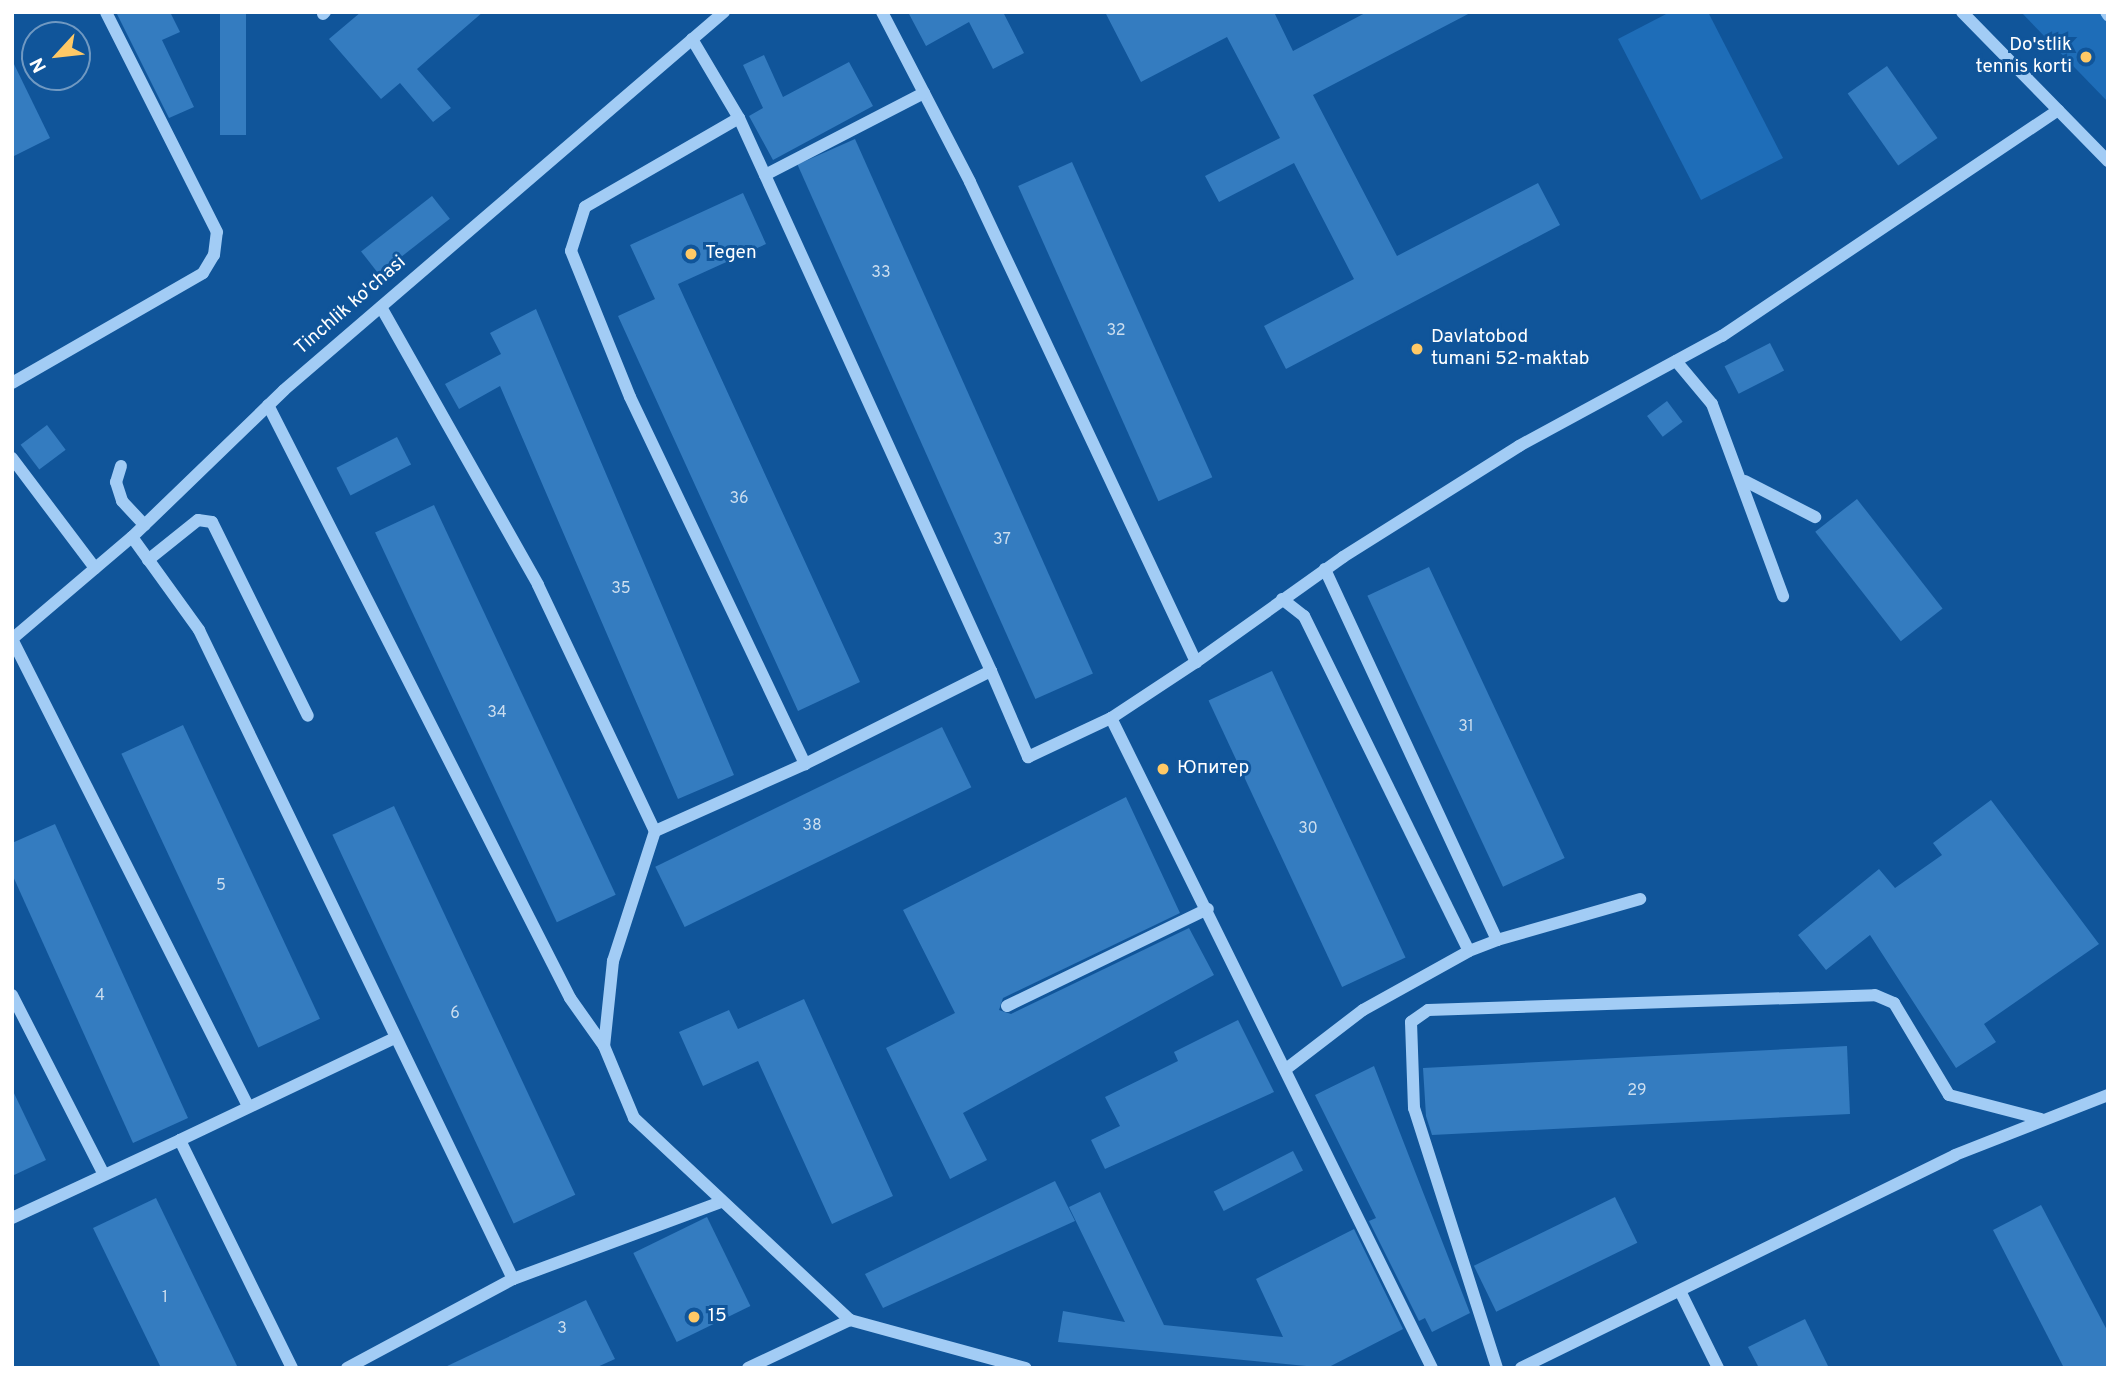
<!DOCTYPE html>
<meta charset="utf-8">
<style>
body{margin:0}
#map{position:relative;width:2120px;height:1380px;overflow:hidden;background:#10559a;font-family:Overpass,sans-serif}
div>[style]{position:absolute}
.green>*{inset:0;background:#1e6db8}
.building>*{inset:0;background:#347cc0;transform-origin:0 0}
.minor>*{height:12px;margin:-6px;padding:0 6px;transform-origin:6px;border-radius:6px;background:#a2ccf5}
.dots>*{width:19px;height:19px;translate:-50% -50%;box-sizing:border-box;border:4px solid #10559a;border-radius:50%}
span{translate:-50% -50%;white-space:nowrap;text-align:center;line-height:1.15;-webkit-text-stroke:6px #10559a;paint-order:stroke}
.number-label{font-size:16px;color:#ccdeef}
.number-label span{-webkit-text-stroke-width:0}
.poi-label{font-size:19px;color:#fff}
.right{translate:-100% -50%;text-align:right}
.left{translate:0 -50%;text-align:left}
.street-label{font-size:19px;color:#fff}
.frame{position:absolute;inset:0;border:14px solid #fff;pointer-events:none}
.north{position:absolute;left:21px;top:21px;width:70px;height:70px;box-sizing:border-box;background:#10559a;border:2px solid #7099c2;border-radius:50%;rotate:243deg;font-size:19px;font-weight:700;line-height:28px;text-align:center;color:#fff}
.north::after{content:'';display:block;margin:auto;width:24px;height:32px;background:#ffc966;clip-path:polygon(50% 0,100% 100%,50% 72%,0 100%)}
</style>
<div id="map">
<div class="green">
<i style="clip-path:polygon(1670px 12px,1708px 12px,1783px 158px,1701px 200px,1618px 39px)"></i>
<i style="clip-path:polygon(2021px 12px,2108px 12px,2108px 102px)"></i>
</div>
<div class="building">
<i style="clip-path:polygon(116px 12px,170px 12px,180px 32px,162px 40px,194px 107px,169px 118px)"></i>
<i style="left:220px;top:12px;width:26px;height:123px"></i>
<i style="clip-path:polygon(361px 12px,483px 12px,417px 69px,451px 108px,433px 122px,400px 83px,381px 99px,329px 39px)"></i>
<i style="clip-path:polygon(908px 12px,1003px 12px,1024px 53px,993px 69px,969px 22px,926px 46px)"></i>
<i style="clip-path:polygon(1105px 12px,1274px 12px,1293px 51px,1367px 12px,1472px 12px,1313px 95px,1397px 256px,1538px 183px,1560px 225px,1286px 369px,1264px 326px,1354px 279px,1294px 163px,1219px 202px,1205px 176px,1280px 138px,1227px 37px,1141px 82px)"></i>
<i style="clip-path:polygon(764px 55px,783px 97px,849px 62px,873px 106px,773px 160px,749px 116px,763px 108px,743px 65px)"></i>
<i style="clip-path:polygon(12px 60px,50px 138px,12px 157px)"></i>
<i style="left:1887px;top:66px;width:88px;height:48px;rotate:55deg"></i>
<i style="left:855px;top:139px;width:585px;height:63px;rotate:66deg"></i>
<i style="left:1072px;top:162px;width:345px;height:59px;rotate:66deg"></i>
<i style="clip-path:polygon(743px 193px,766px 244px,678px 284px,860px 682px,798px 711px,618px 316px,655px 299px,630px 245px)"></i>
<i style="left:432px;top:196px;width:29px;height:90px;rotate:52deg"></i>
<i style="clip-path:polygon(536px 309px,734px 775px,678px 799px,500px 386px,459px 409px,445px 384px,501px 354px,490px 333px)"></i>
<i style="left:1770px;top:343px;width:31px;height:51px;rotate:63deg"></i>
<i style="left:1667px;top:401px;width:26px;height:25px;rotate:53deg"></i>
<i style="left:47px;top:425px;width:31px;height:33px;rotate:53deg"></i>
<i style="left:397px;top:437px;width:31px;height:68px;rotate:63deg"></i>
<i style="left:1857px;top:499px;width:139px;height:53px;rotate:52deg"></i>
<i style="left:434px;top:505px;width:430px;height:65px;rotate:65deg"></i>
<i style="left:1429px;top:567px;width:321px;height:68px;rotate:65deg"></i>
<i style="left:1272px;top:671px;width:316px;height:70px;rotate:65deg"></i>
<i style="left:183px;top:725px;width:324px;height:68px;rotate:65deg"></i>
<i style="left:942px;top:727px;width:67px;height:319px;rotate:64deg"></i>
<i style="clip-path:polygon(1126px 797px,1180px 913px,1003px 998px,999px 1010px,1011px 1014px,1189px 928px,1214px 975px,963px 1113px,987px 1160px,950px 1179px,886px 1048px,955px 1013px,903px 910px)"></i>
<i style="clip-path:polygon(1991px 800px,2099px 944px,1984px 1024px,1996px 1042px,1956px 1068px,1870px 935px,1826px 970px,1798px 935px,1879px 869px,1895px 888px,1942px 855px,1933px 843px)"></i>
<i style="left:394px;top:806px;width:429px;height:68px;rotate:65deg"></i>
<i style="clip-path:polygon(55px 824px,188px 1118px,133px 1143px,12px 874px,12px 843px)"></i>
<i style="clip-path:polygon(804px 999px,893px 1196px,832px 1224px,758px 1061px,703px 1086px,679px 1032px,729px 1010px,738px 1029px)"></i>
<i style="clip-path:polygon(1238px 1020px,1274px 1092px,1105px 1169px,1091px 1140px,1120px 1126px,1105px 1097px,1178px 1061px,1174px 1052px)"></i>
<i style="clip-path:polygon(1847px 1046px,1850px 1114px,1432px 1135px,1426px 1116px,1423px 1068px)"></i>
<i style="clip-path:polygon(1374px 1066px,1470px 1313px,1432px 1332px,1425px 1318px,1419px 1321px,1369px 1221px,1376px 1218px,1315px 1095px)"></i>
<i style="clip-path:polygon(12px 1089px,46px 1160px,12px 1176px)"></i>
<i style="left:1293px;top:1151px;width:22px;height:89px;rotate:63deg"></i>
<i style="clip-path:polygon(1055px 1181px,1075px 1221px,883px 1308px,865px 1274px)"></i>
<i style="clip-path:polygon(1100px 1192px,1164px 1325px,1283px 1337px,1256px 1279px,1354px 1229px,1403px 1329px,1327px 1368px,1058px 1342px,1063px 1311px,1125px 1322px,1069px 1207px)"></i>
<i style="left:1615px;top:1197px;width:51px;height:157px;rotate:64deg"></i>
<i style="clip-path:polygon(156px 1198px,238px 1368px,161px 1368px,93px 1228px)"></i>
<i style="clip-path:polygon(2041px 1205px,2108px 1332px,2108px 1368px,2064px 1368px,1993px 1230px)"></i>
<i style="left:707px;top:1217px;width:99px;height:82px;rotate:64deg"></i>
<i style="clip-path:polygon(586px 1300px,615px 1359px,595px 1368px,443px 1368px)"></i>
<i style="clip-path:polygon(1805px 1319px,1829px 1368px,1759px 1368px,1748px 1347px)"></i>
</div>
<div class="minor">
<i style="left:882px;top:12px;width:191px;rotate:62.6deg"></i>
<i style="left:970px;top:182px;width:531px;rotate:64.79deg"></i>
<i style="left:1196px;top:662px;width:181px;rotate:-35.5deg"></i>
<i style="left:1343px;top:557px;width:208px;rotate:-32.2deg"></i>
<i style="left:1519px;top:446px;width:231px;rotate:-28.5deg"></i>
<i style="left:1722px;top:336px;width:405px;rotate:-33.9deg"></i>
<i style="left:1962px;top:12px;width:209px;rotate:45.6deg"></i>
<i style="left:2106px;top:12px;width:4px;rotate:56deg"></i>
<i style="left:323px;top:14px;width:3px;rotate:-45deg"></i>
<i style="left:692px;top:39px;width:92px;rotate:59.3deg"></i>
<i style="left:739px;top:118px;width:178px;rotate:150deg"></i>
<i style="left:585px;top:207px;width:46px;rotate:107.7deg"></i>
<i style="left:571px;top:251px;width:157px;rotate:68deg"></i>
<i style="left:630px;top:397px;width:407px;rotate:64.5deg"></i>
<i style="left:805px;top:764px;width:208px;rotate:-26.6deg"></i>
<i style="left:991px;top:671px;width:94px;rotate:66.7deg"></i>
<i style="left:1028px;top:757px;width:92px;rotate:-25.2deg"></i>
<i style="left:739px;top:118px;width:608px;rotate:65.5deg"></i>
<i style="left:765px;top:175px;width:179px;rotate:-27.3deg"></i>
<i style="left:381px;top:307px;width:319px;rotate:60.5deg"></i>
<i style="left:538px;top:585px;width:272px;rotate:64.6deg"></i>
<i style="left:1676px;top:361px;width:56px;rotate:50.1deg"></i>
<i style="left:1712px;top:404px;width:205px;rotate:69.7deg"></i>
<i style="left:12px;top:383px;width:220px;rotate:-29.9deg"></i>
<i style="left:203px;top:273px;width:21px;rotate:-59deg"></i>
<i style="left:214px;top:255px;width:23px;rotate:-83deg"></i>
<i style="left:217px;top:232px;width:246px;rotate:-116.8deg"></i>
<i style="left:268px;top:405px;width:665px;rotate:63.01deg"></i>
<i style="left:570px;top:998px;width:59px;rotate:54.7deg"></i>
<i style="left:12px;top:458px;width:138px;rotate:53deg"></i>
<i style="left:121px;top:466px;width:17px;rotate:107deg"></i>
<i style="left:116px;top:482px;width:20px;rotate:72deg"></i>
<i style="left:122px;top:501px;width:33px;rotate:47deg"></i>
<i style="left:1745px;top:481px;width:79px;rotate:27.2deg"></i>
<i style="left:132px;top:537px;width:115px;rotate:54.2deg"></i>
<i style="left:199px;top:630px;width:721px;rotate:64.18deg"></i>
<i style="left:513px;top:1279px;width:220px;rotate:-20.3deg"></i>
<i style="left:148px;top:560px;width:64px;rotate:-38.7deg"></i>
<i style="left:198px;top:520px;width:14px;rotate:8deg"></i>
<i style="left:212px;top:522px;width:216px;rotate:63.7deg"></i>
<i style="left:1282px;top:599px;width:28px;rotate:38deg"></i>
<i style="left:1304px;top:616px;width:373px;rotate:63.8deg"></i>
<i style="left:1469px;top:951px;width:30px;rotate:-21deg"></i>
<i style="left:1497px;top:940px;width:409px;rotate:-114.9deg"></i>
<i style="left:1196px;top:662px;width:102px;rotate:146.6deg"></i>
<i style="left:1111px;top:718px;width:725px;rotate:63.72deg"></i>
<i style="left:805px;top:764px;width:164px;rotate:155.9deg"></i>
<i style="left:655px;top:831px;width:137px;rotate:107.9deg"></i>
<i style="left:613px;top:961px;width:85px;rotate:96deg"></i>
<i style="left:604px;top:1046px;width:78px;rotate:67.4deg"></i>
<i style="left:634px;top:1118px;width:296px;rotate:43.1deg"></i>
<i style="left:850px;top:1320px;width:182px;rotate:15.3deg"></i>
<i style="left:1497px;top:940px;width:149px;rotate:-16deg"></i>
<i style="left:12px;top:995px;width:200px;rotate:62.9deg"></i>
<i style="left:1007px;top:1006px;width:223px;rotate:-25.8deg"></i>
<i style="left:1286px;top:1069px;width:97px;rotate:-37.5deg"></i>
<i style="left:1363px;top:1010px;width:121px;rotate:-29.1deg"></i>
<i style="left:248px;top:1106px;width:523px;rotate:-116.81deg"></i>
<i style="left:12px;top:639px;width:157px;rotate:-40.4deg"></i>
<i style="left:132px;top:537px;width:211px;rotate:-44deg"></i>
<i style="left:284px;top:390px;width:580px;rotate:-40.67deg"></i>
<i style="left:12px;top:1218px;width:185px;rotate:-24.9deg"></i>
<i style="left:1680px;top:1291px;width:86px;rotate:63.7deg"></i>
<i style="left:292px;top:1368px;width:254px;rotate:-116.2deg"></i>
<i style="left:180px;top:1140px;width:238px;rotate:-25.4deg"></i>
<i style="left:347px;top:1368px;width:188px;rotate:-28.2deg"></i>
<i style="left:748px;top:1368px;width:113px;rotate:-25.2deg"></i>
<i style="left:1497px;top:1368px;width:273px;rotate:-107.7deg"></i>
<i style="left:1414px;top:1108px;width:86px;rotate:-92deg"></i>
<i style="left:1411px;top:1022px;width:21px;rotate:-35deg"></i>
<i style="left:1428px;top:1010px;width:447px;rotate:-1.9deg"></i>
<i style="left:1875px;top:995px;width:21px;rotate:23deg"></i>
<i style="left:1894px;top:1003px;width:107px;rotate:59.1deg"></i>
<i style="left:1949px;top:1095px;width:95px;rotate:14.6deg"></i>
<i style="left:1521px;top:1368px;width:483px;rotate:-26.1deg"></i>
<i style="left:1955px;top:1155px;width:164px;rotate:-21.4deg"></i>
</div>
<div class="dots">
<i style="left:2086px;top:57px;background:#ffc966"></i>
<i style="left:691px;top:254px;background:#ffc966"></i>
<i style="left:1417px;top:349px;background:#ffc966"></i>
<i style="left:1163px;top:769px;background:#ffc966"></i>
<i style="left:694px;top:1317px;background:#ffc966"></i>
</div>
<div class="number-label">
<span style="left:881px;top:273px">33</span>
<span style="left:1116px;top:331px">32</span>
<span style="left:739px;top:499px">36</span>
<span style="left:1002px;top:540px">37</span>
<span style="left:621px;top:589px">35</span>
<span style="left:497px;top:713px">34</span>
<span style="left:1466px;top:727px">31</span>
<span style="left:812px;top:826px">38</span>
<span style="left:1308px;top:829px">30</span>
<span style="left:221px;top:886px">5</span>
<span style="left:100px;top:996px">4</span>
<span style="left:455px;top:1014px">6</span>
<span style="left:1637px;top:1091px">29</span>
<span style="left:165px;top:1298px">1</span>
<span style="left:562px;top:1329px">3</span>
</div>
<div class="poi-label">
<span class="right" style="left:2072px;top:57px">Do'stlik<br>tennis korti</span>
<span class="left" style="left:705px;top:254px">Tegen</span>
<span class="left" style="left:1431px;top:349px">Davlatobod<br>tumani 52-maktab</span>
<span class="left" style="left:1177px;top:769px">Юпитер</span>
<span class="left" style="left:708px;top:1317px">15</span>
</div>
<div class="street-label">
<span style="left:351px;top:306px;rotate:-41deg">Tinchlik ko'chasi</span>
</div>
<div class="frame"></div>
<div class="north">N</div>
</div>
